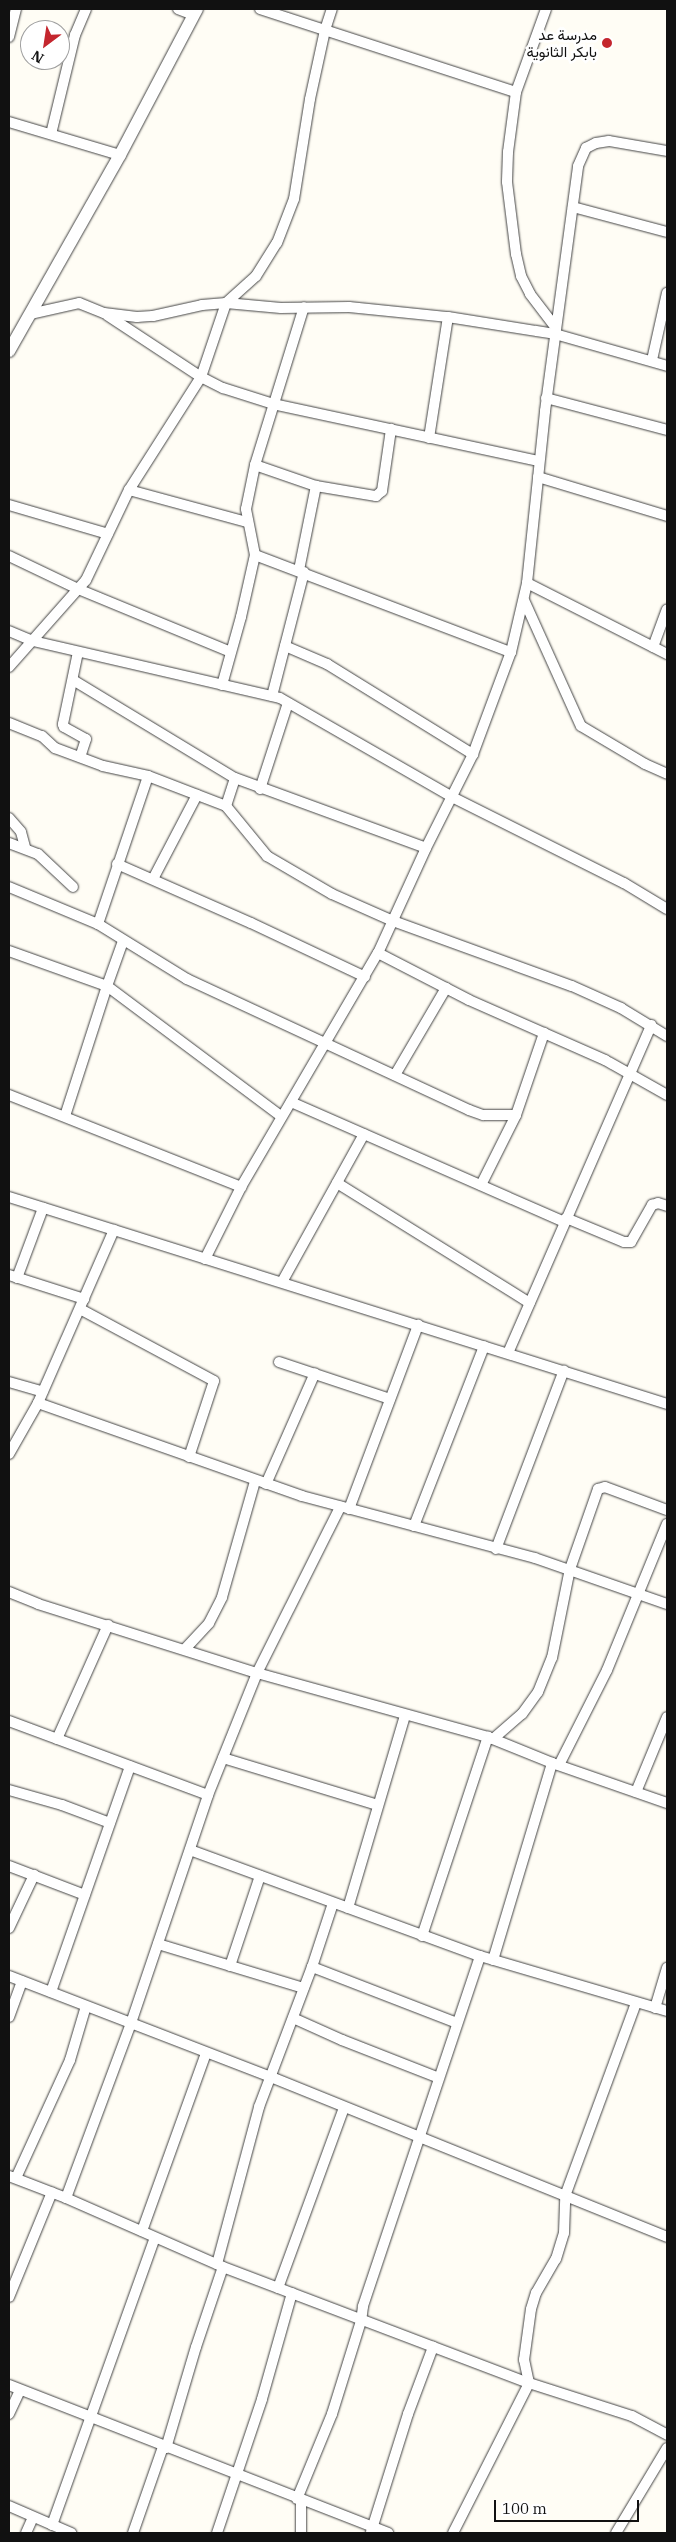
<!DOCTYPE html>
<meta charset="utf-8">
<style>
body{margin:0}
#map{position:relative;width:676px;height:2542px;overflow:hidden;background:#fffdf5;font-family:"IBM Plex Serif",Vazirmatn,serif}
div>[style]{position:absolute}
.roads{filter:drop-shadow(0 0 1px #444) drop-shadow(0 0 1px #444)}
.minor>*{height:10px;margin:-5px;padding:0 5px;transform-origin:5px;border-radius:5px;background:#fff}
.tertiary>*{height:12px;margin:-6px;padding:0 6px;transform-origin:6px;border-radius:6px;background:#fff}
.dots>*{width:14px;height:14px;translate:-50% -50%;box-sizing:border-box;border:2px solid #fff;border-radius:50%}
span{translate:-50% -50%;white-space:nowrap;text-align:center;line-height:1.15;-webkit-text-stroke:5px #fff;paint-order:stroke}
.poi-label{font-size:15px;color:#111}
.right{translate:-100% -50%;text-align:right}
.frame{position:absolute;inset:0;border:10px solid #111;pointer-events:none}
.north{position:absolute;left:20px;top:20px;width:50px;height:50px;box-sizing:border-box;background:#fff;border:1px solid #a0a0a0;border-radius:50%;rotate:211deg;font-size:14px;font-weight:700;line-height:20px;text-align:center;color:#111}
.north::after{content:'';display:block;margin:auto;width:18px;height:22px;background:#c4262e;clip-path:polygon(50% 0,100% 100%,50% 72%,0 100%)}
.scale{position:absolute;left:494px;top:2500px;width:145px;height:22px;box-sizing:border-box;border:2px solid #111;border-top:0;padding-left:6px;font-size:15px;line-height:18px;white-space:nowrap;color:#111;-webkit-text-stroke:4px #fff;paint-order:stroke}
</style>
<div id="map">
<div class="roads">
<div class="minor">
<i style="left:178px;top:9px;width:17px;rotate:21deg"></i>
<i style="left:260px;top:9px;width:269px;rotate:18deg"></i>
<i style="left:516px;top:92px;width:61px;rotate:97.6deg"></i>
<i style="left:508px;top:152px;width:30px;rotate:92deg"></i>
<i style="left:507px;top:182px;width:73px;rotate:82.9deg"></i>
<i style="left:516px;top:254px;width:23px;rotate:77deg"></i>
<i style="left:521px;top:276px;width:20px;rotate:63deg"></i>
<i style="left:530px;top:294px;width:43px;rotate:52.6deg"></i>
<i style="left:9px;top:37px;width:29px;rotate:-76deg"></i>
<i style="left:516px;top:92px;width:88px;rotate:-70.1deg"></i>
<i style="left:9px;top:122px;width:116px;rotate:16.6deg"></i>
<i style="left:51px;top:134px;width:102px;rotate:-76.4deg"></i>
<i style="left:75px;top:35px;width:28px;rotate:-67deg"></i>
<i style="left:573px;top:207px;width:97px;rotate:14.9deg"></i>
<i style="left:30px;top:314px;width:50px;rotate:-12.7deg"></i>
<i style="left:79px;top:303px;width:27px;rotate:22deg"></i>
<i style="left:104px;top:313px;width:33px;rotate:7deg"></i>
<i style="left:137px;top:317px;width:16px;rotate:-4deg"></i>
<i style="left:153px;top:316px;width:50px;rotate:-12.7deg"></i>
<i style="left:202px;top:305px;width:24px;rotate:-5deg"></i>
<i style="left:226px;top:303px;width:55px;rotate:5.2deg"></i>
<i style="left:281px;top:308px;width:68px;rotate:-0.8deg"></i>
<i style="left:349px;top:307px;width:100px;rotate:5.8deg"></i>
<i style="left:448px;top:317px;width:108px;rotate:9deg"></i>
<i style="left:555px;top:334px;width:116px;rotate:15.9deg"></i>
<i style="left:107px;top:315px;width:113px;rotate:33.4deg"></i>
<i style="left:201px;top:377px;width:25px;rotate:27deg"></i>
<i style="left:223px;top:388px;width:52px;rotate:17.7deg"></i>
<i style="left:273px;top:404px;width:272px;rotate:12.1deg"></i>
<i style="left:652px;top:360px;width:69px;rotate:-77.4deg"></i>
<i style="left:546px;top:398px;width:125px;rotate:14.8deg"></i>
<i style="left:429px;top:438px;width:122px;rotate:-81.1deg"></i>
<i style="left:255px;top:465px;width:65px;rotate:19deg"></i>
<i style="left:316px;top:486px;width:61px;rotate:9.5deg"></i>
<i style="left:376px;top:496px;width:8px;rotate:-40deg"></i>
<i style="left:382px;top:491px;width:63px;rotate:-81.7deg"></i>
<i style="left:538px;top:477px;width:135px;rotate:16.8deg"></i>
<i style="left:129px;top:490px;width:122px;rotate:15.2deg"></i>
<i style="left:9px;top:505px;width:103px;rotate:16.3deg"></i>
<i style="left:255px;top:555px;width:274px;rotate:20.8deg"></i>
<i style="left:9px;top:556px;width:76px;rotate:25.6deg"></i>
<i style="left:78px;top:589px;width:165px;rotate:22.4deg"></i>
<i style="left:299px;top:570px;width:86px;rotate:-78.6deg"></i>
<i style="left:527px;top:583px;width:157px;rotate:26.9deg"></i>
<i style="left:524px;top:600px;width:138px;rotate:65.7deg"></i>
<i style="left:581px;top:726px;width:74px;rotate:30.7deg"></i>
<i style="left:645px;top:764px;width:24px;rotate:24deg"></i>
<i style="left:9px;top:631px;width:26px;rotate:23deg"></i>
<i style="left:33px;top:641px;width:253px;rotate:13deg"></i>
<i style="left:280px;top:698px;width:198px;rotate:29.9deg"></i>
<i style="left:452px;top:797px;width:192px;rotate:26.6deg"></i>
<i style="left:624px;top:883px;width:50px;rotate:31.2deg"></i>
<i style="left:285px;top:646px;width:46px;rotate:23.2deg"></i>
<i style="left:327px;top:664px;width:172px;rotate:31.7deg"></i>
<i style="left:653px;top:647px;width:40px;rotate:-69.8deg"></i>
<i style="left:78px;top:652px;width:74px;rotate:101.8deg"></i>
<i style="left:63px;top:724px;width:3px;rotate:72deg"></i>
<i style="left:64px;top:727px;width:25px;rotate:29deg"></i>
<i style="left:86px;top:739px;width:19px;rotate:108deg"></i>
<i style="left:9px;top:667px;width:116px;rotate:-48.5deg"></i>
<i style="left:86px;top:580px;width:100px;rotate:-64.5deg"></i>
<i style="left:129px;top:490px;width:134px;rotate:-57.5deg"></i>
<i style="left:201px;top:377px;width:78px;rotate:-71.3deg"></i>
<i style="left:226px;top:303px;width:40px;rotate:-42deg"></i>
<i style="left:256px;top:276px;width:39px;rotate:-58deg"></i>
<i style="left:277px;top:243px;width:47px;rotate:-68.9deg"></i>
<i style="left:294px;top:199px;width:101px;rotate:-80.9deg"></i>
<i style="left:310px;top:99px;width:71px;rotate:-77.7deg"></i>
<i style="left:325px;top:30px;width:22px;rotate:-72deg"></i>
<i style="left:73px;top:680px;width:189px;rotate:31.2deg"></i>
<i style="left:222px;top:685px;width:71px;rotate:-74.4deg"></i>
<i style="left:241px;top:617px;width:64px;rotate:-77.3deg"></i>
<i style="left:255px;top:555px;width:47px;rotate:-101.1deg"></i>
<i style="left:246px;top:509px;width:45px;rotate:-78.4deg"></i>
<i style="left:255px;top:465px;width:165px;rotate:-72.8deg"></i>
<i style="left:272px;top:696px;width:128px;rotate:-75.5deg"></i>
<i style="left:9px;top:723px;width:35px;rotate:22deg"></i>
<i style="left:42px;top:736px;width:18px;rotate:43deg"></i>
<i style="left:55px;top:748px;width:51px;rotate:20.6deg"></i>
<i style="left:103px;top:766px;width:46px;rotate:12.5deg"></i>
<i style="left:148px;top:776px;width:84px;rotate:21deg"></i>
<i style="left:226px;top:806px;width:65px;rotate:50.6deg"></i>
<i style="left:267px;top:856px;width:75px;rotate:30.3deg"></i>
<i style="left:332px;top:894px;width:67px;rotate:23.9deg"></i>
<i style="left:393px;top:921px;width:190px;rotate:20deg"></i>
<i style="left:572px;top:986px;width:54px;rotate:24.2deg"></i>
<i style="left:621px;top:1008px;width:54px;rotate:31.3deg"></i>
<i style="left:260px;top:789px;width:90px;rotate:-72deg"></i>
<i style="left:226px;top:806px;width:29px;rotate:-72deg"></i>
<i style="left:235px;top:778px;width:203px;rotate:20.1deg"></i>
<i style="left:9px;top:818px;width:18px;rotate:49deg"></i>
<i style="left:21px;top:832px;width:16px;rotate:75deg"></i>
<i style="left:9px;top:843px;width:31px;rotate:21deg"></i>
<i style="left:38px;top:854px;width:48px;rotate:43.3deg"></i>
<i style="left:117px;top:864px;width:146px;rotate:23.8deg"></i>
<i style="left:251px;top:923px;width:126px;rotate:25.3deg"></i>
<i style="left:153px;top:879px;width:95px;rotate:-62.4deg"></i>
<i style="left:9px;top:887px;width:96px;rotate:22.6deg"></i>
<i style="left:98px;top:924px;width:105px;rotate:31.7deg"></i>
<i style="left:187px;top:979px;width:311px;rotate:24.9deg"></i>
<i style="left:469px;top:1110px;width:15px;rotate:20deg"></i>
<i style="left:483px;top:1115px;width:33px"></i>
<i style="left:98px;top:924px;width:156px;rotate:-71.3deg"></i>
<i style="left:9px;top:951px;width:104px;rotate:19.7deg"></i>
<i style="left:107px;top:986px;width:217px;rotate:36.8deg"></i>
<i style="left:378px;top:953px;width:102px;rotate:27.3deg"></i>
<i style="left:469px;top:1000px;width:149px;rotate:23.8deg"></i>
<i style="left:605px;top:1060px;width:71px;rotate:29.4deg"></i>
<i style="left:395px;top:1075px;width:101px;rotate:-59.6deg"></i>
<i style="left:9px;top:1095px;width:250px;rotate:21.6deg"></i>
<i style="left:291px;top:1102px;width:299px;rotate:23.7deg"></i>
<i style="left:65px;top:1116px;width:137px;rotate:-72.1deg"></i>
<i style="left:107px;top:986px;width:48px;rotate:-70.4deg"></i>
<i style="left:337px;top:1183px;width:227px;rotate:31.9deg"></i>
<i style="left:481px;top:1185px;width:78px;rotate:-63.4deg"></i>
<i style="left:516px;top:1115px;width:87px;rotate:-71.1deg"></i>
<i style="left:9px;top:1197px;width:690px;rotate:17.46deg"></i>
<i style="left:566px;top:1218px;width:63px;rotate:22.5deg"></i>
<i style="left:624px;top:1242px;width:7px"></i>
<i style="left:631px;top:1242px;width:43px;rotate:-60.4deg"></i>
<i style="left:652px;top:1205px;width:6px;rotate:-18deg"></i>
<i style="left:658px;top:1203px;width:9px;rotate:18deg"></i>
<i style="left:205px;top:1259px;width:80px;rotate:-63.4deg"></i>
<i style="left:241px;top:1187px;width:271px;rotate:-59.7deg"></i>
<i style="left:378px;top:953px;width:115px;rotate:-65.4deg"></i>
<i style="left:426px;top:848px;width:105px;rotate:-63.4deg"></i>
<i style="left:473px;top:754px;width:109px;rotate:-69.6deg"></i>
<i style="left:511px;top:652px;width:71px;rotate:-76.9deg"></i>
<i style="left:527px;top:583px;width:173px;rotate:-84deg"></i>
<i style="left:545px;top:411px;width:247px;rotate:-82.3deg"></i>
<i style="left:578px;top:166px;width:20px;rotate:-66deg"></i>
<i style="left:586px;top:148px;width:11px;rotate:-27deg"></i>
<i style="left:596px;top:143px;width:13px;rotate:-9deg"></i>
<i style="left:609px;top:141px;width:59px;rotate:9.8deg"></i>
<i style="left:9px;top:1275px;width:79px;rotate:17.7deg"></i>
<i style="left:17px;top:1278px;width:75px;rotate:-69.6deg"></i>
<i style="left:282px;top:1282px;width:169px;rotate:-61deg"></i>
<i style="left:80px;top:1309px;width:152px;rotate:28.2deg"></i>
<i style="left:214px;top:1381px;width:80px;rotate:108.2deg"></i>
<i style="left:508px;top:1353px;width:358px;rotate:-66.4deg"></i>
<i style="left:279px;top:1362px;width:117px;rotate:18.4deg"></i>
<i style="left:9px;top:1382px;width:35px;rotate:16deg"></i>
<i style="left:38px;top:1403px;width:280px;rotate:19.4deg"></i>
<i style="left:302px;top:1496px;width:241px;rotate:14.9deg"></i>
<i style="left:535px;top:1558px;width:140px;rotate:19.2deg"></i>
<i style="left:9px;top:1454px;width:59px;rotate:-60.4deg"></i>
<i style="left:38px;top:1403px;width:189px;rotate:-66.3deg"></i>
<i style="left:266px;top:1484px;width:121px;rotate:-66.2deg"></i>
<i style="left:349px;top:1509px;width:197px;rotate:-69.4deg"></i>
<i style="left:414px;top:1526px;width:193px;rotate:-68.7deg"></i>
<i style="left:496px;top:1549px;width:191px;rotate:-69.2deg"></i>
<i style="left:9px;top:1592px;width:31px;rotate:22deg"></i>
<i style="left:38px;top:1604px;width:230px;rotate:17.5deg"></i>
<i style="left:257px;top:1673px;width:240px;rotate:15.5deg"></i>
<i style="left:488px;top:1737px;width:69px;rotate:22.1deg"></i>
<i style="left:552px;top:1763px;width:122px;rotate:19.2deg"></i>
<i style="left:185px;top:1649px;width:35px;rotate:-47deg"></i>
<i style="left:209px;top:1623px;width:29px;rotate:-63deg"></i>
<i style="left:222px;top:1597px;width:121px;rotate:-74.1deg"></i>
<i style="left:9px;top:1721px;width:212px;rotate:20.4deg"></i>
<i style="left:57px;top:1739px;width:125px;rotate:-65.9deg"></i>
<i style="left:493px;top:1739px;width:38px;rotate:-41deg"></i>
<i style="left:522px;top:1714px;width:27px;rotate:-54deg"></i>
<i style="left:538px;top:1692px;width:37px;rotate:-68deg"></i>
<i style="left:552px;top:1658px;width:91px;rotate:-78.6deg"></i>
<i style="left:570px;top:1569px;width:85px;rotate:-70.7deg"></i>
<i style="left:598px;top:1489px;width:7px;rotate:-16deg"></i>
<i style="left:605px;top:1487px;width:66px;rotate:20.4deg"></i>
<i style="left:223px;top:1758px;width:162px;rotate:16.9deg"></i>
<i style="left:559px;top:1765px;width:106px;rotate:-63.2deg"></i>
<i style="left:607px;top:1670px;width:158px;rotate:-67.7deg"></i>
<i style="left:9px;top:1790px;width:55px;rotate:15.8deg"></i>
<i style="left:62px;top:1805px;width:51px;rotate:20.6deg"></i>
<i style="left:636px;top:1792px;width:81px;rotate:-67.5deg"></i>
<i style="left:190px;top:1850px;width:309px;rotate:20.1deg"></i>
<i style="left:480px;top:1956px;width:195px;rotate:16.4deg"></i>
<i style="left:9px;top:1866px;width:81px;rotate:20.9deg"></i>
<i style="left:348px;top:1908px;width:201px;rotate:-73.5deg"></i>
<i style="left:9px;top:1928px;width:59px;rotate:-64.7deg"></i>
<i style="left:422px;top:1936px;width:210px;rotate:-71.7deg"></i>
<i style="left:158px;top:1944px;width:152px;rotate:16.8deg"></i>
<i style="left:493px;top:1960px;width:206px;rotate:-73.3deg"></i>
<i style="left:230px;top:1966px;width:95px;rotate:-71.6deg"></i>
<i style="left:312px;top:1967px;width:155px;rotate:21.1deg"></i>
<i style="left:9px;top:1976px;width:281px;rotate:21.1deg"></i>
<i style="left:271px;top:2077px;width:427px;rotate:22deg"></i>
<i style="left:51px;top:1992px;width:239px;rotate:-70.7deg"></i>
<i style="left:655px;top:2008px;width:42px;rotate:-73.3deg"></i>
<i style="left:9px;top:2017px;width:38px;rotate:-70deg"></i>
<i style="left:293px;top:2018px;width:54px;rotate:24.2deg"></i>
<i style="left:342px;top:2040px;width:104px;rotate:21.4deg"></i>
<i style="left:9px;top:2176px;width:61px;rotate:21.1deg"></i>
<i style="left:66px;top:2198px;width:171px;rotate:23.7deg"></i>
<i style="left:223px;top:2267px;width:327px;rotate:20.8deg"></i>
<i style="left:529px;top:2383px;width:108px;rotate:17.8deg"></i>
<i style="left:632px;top:2416px;width:40px;rotate:28deg"></i>
<i style="left:16px;top:2178px;width:130px;rotate:-65.4deg"></i>
<i style="left:70px;top:2060px;width:56px;rotate:-73.5deg"></i>
<i style="left:66px;top:2198px;width:187px;rotate:-69.6deg"></i>
<i style="left:131px;top:2023px;width:241px;rotate:-71.3deg"></i>
<i style="left:208px;top:1795px;width:131px;rotate:-68.1deg"></i>
<i style="left:257px;top:1673px;width:186px;rotate:-63.4deg"></i>
<i style="left:142px;top:2231px;width:189px;rotate:-70.2deg"></i>
<i style="left:217px;top:2264px;width:163px;rotate:-75deg"></i>
<i style="left:259px;top:2107px;width:150px;rotate:-69.3deg"></i>
<i style="left:312px;top:1967px;width:67px;rotate:-71.8deg"></i>
<i style="left:278px;top:2288px;width:192px;rotate:-69.9deg"></i>
<i style="left:9px;top:2297px;width:113px;rotate:-67.7deg"></i>
<i style="left:9px;top:2385px;width:407px;rotate:21.3deg"></i>
<i style="left:9px;top:2414px;width:26px;rotate:-65deg"></i>
<i style="left:166px;top:2448px;width:105px;rotate:-73.5deg"></i>
<i style="left:196px;top:2347px;width:84px;rotate:-71.4deg"></i>
<i style="left:297px;top:2499px;width:92px;rotate:-67.6deg"></i>
<i style="left:332px;top:2414px;width:97px;rotate:-72.7deg"></i>
<i style="left:361px;top:2321px;width:15px;rotate:-82deg"></i>
<i style="left:363px;top:2306px;width:369px;rotate:-71.5deg"></i>
<i style="left:301px;top:2500px;width:33px;rotate:90deg"></i>
<i style="left:9px;top:2506px;width:68px;rotate:23.5deg"></i>
<i style="left:52px;top:2525px;width:305px;rotate:-70.3deg"></i>
<i style="left:371px;top:2532px;width:124px;rotate:-72.6deg"></i>
<i style="left:408px;top:2414px;width:72px;rotate:-69.5deg"></i>
<i style="left:26px;top:2533px;width:17px;rotate:-66deg"></i>
<i style="left:133px;top:2533px;width:91px;rotate:-70.8deg"></i>
<i style="left:217px;top:2533px;width:141px;rotate:-71.4deg"></i>
<i style="left:262px;top:2399px;width:110px;rotate:-74.2deg"></i>
<i style="left:453px;top:2533px;width:168px;rotate:-63.1deg"></i>
<i style="left:529px;top:2383px;width:24px;rotate:-102deg"></i>
<i style="left:524px;top:2360px;width:51px;rotate:-82.2deg"></i>
<i style="left:531px;top:2309px;width:17px;rotate:-73deg"></i>
<i style="left:536px;top:2293px;width:39px;rotate:-60deg"></i>
<i style="left:556px;top:2259px;width:27px;rotate:-73deg"></i>
<i style="left:564px;top:2233px;width:37px;rotate:-88deg"></i>
<i style="left:565px;top:2196px;width:206px;rotate:-69.8deg"></i>
<i style="left:616px;top:2533px;width:99px;rotate:-59deg"></i>
</div>
<div class="tertiary">
<i style="left:9px;top:351px;width:225px;rotate:-60.5deg"></i>
<i style="left:120px;top:155px;width:165px;rotate:-62.2deg"></i>
</div>
</div>
<div class="dots">
<i style="left:607px;top:43px;background:#c4262e"></i>
</div>
<div class="poi-label">
<span class="right" style="left:597px;top:43px">مدرسة عد<br>بابكر الثانوية</span>
</div>
<div class="frame"></div>
<div class="north">N</div>
<div class="scale">100 m</div>
</div>
